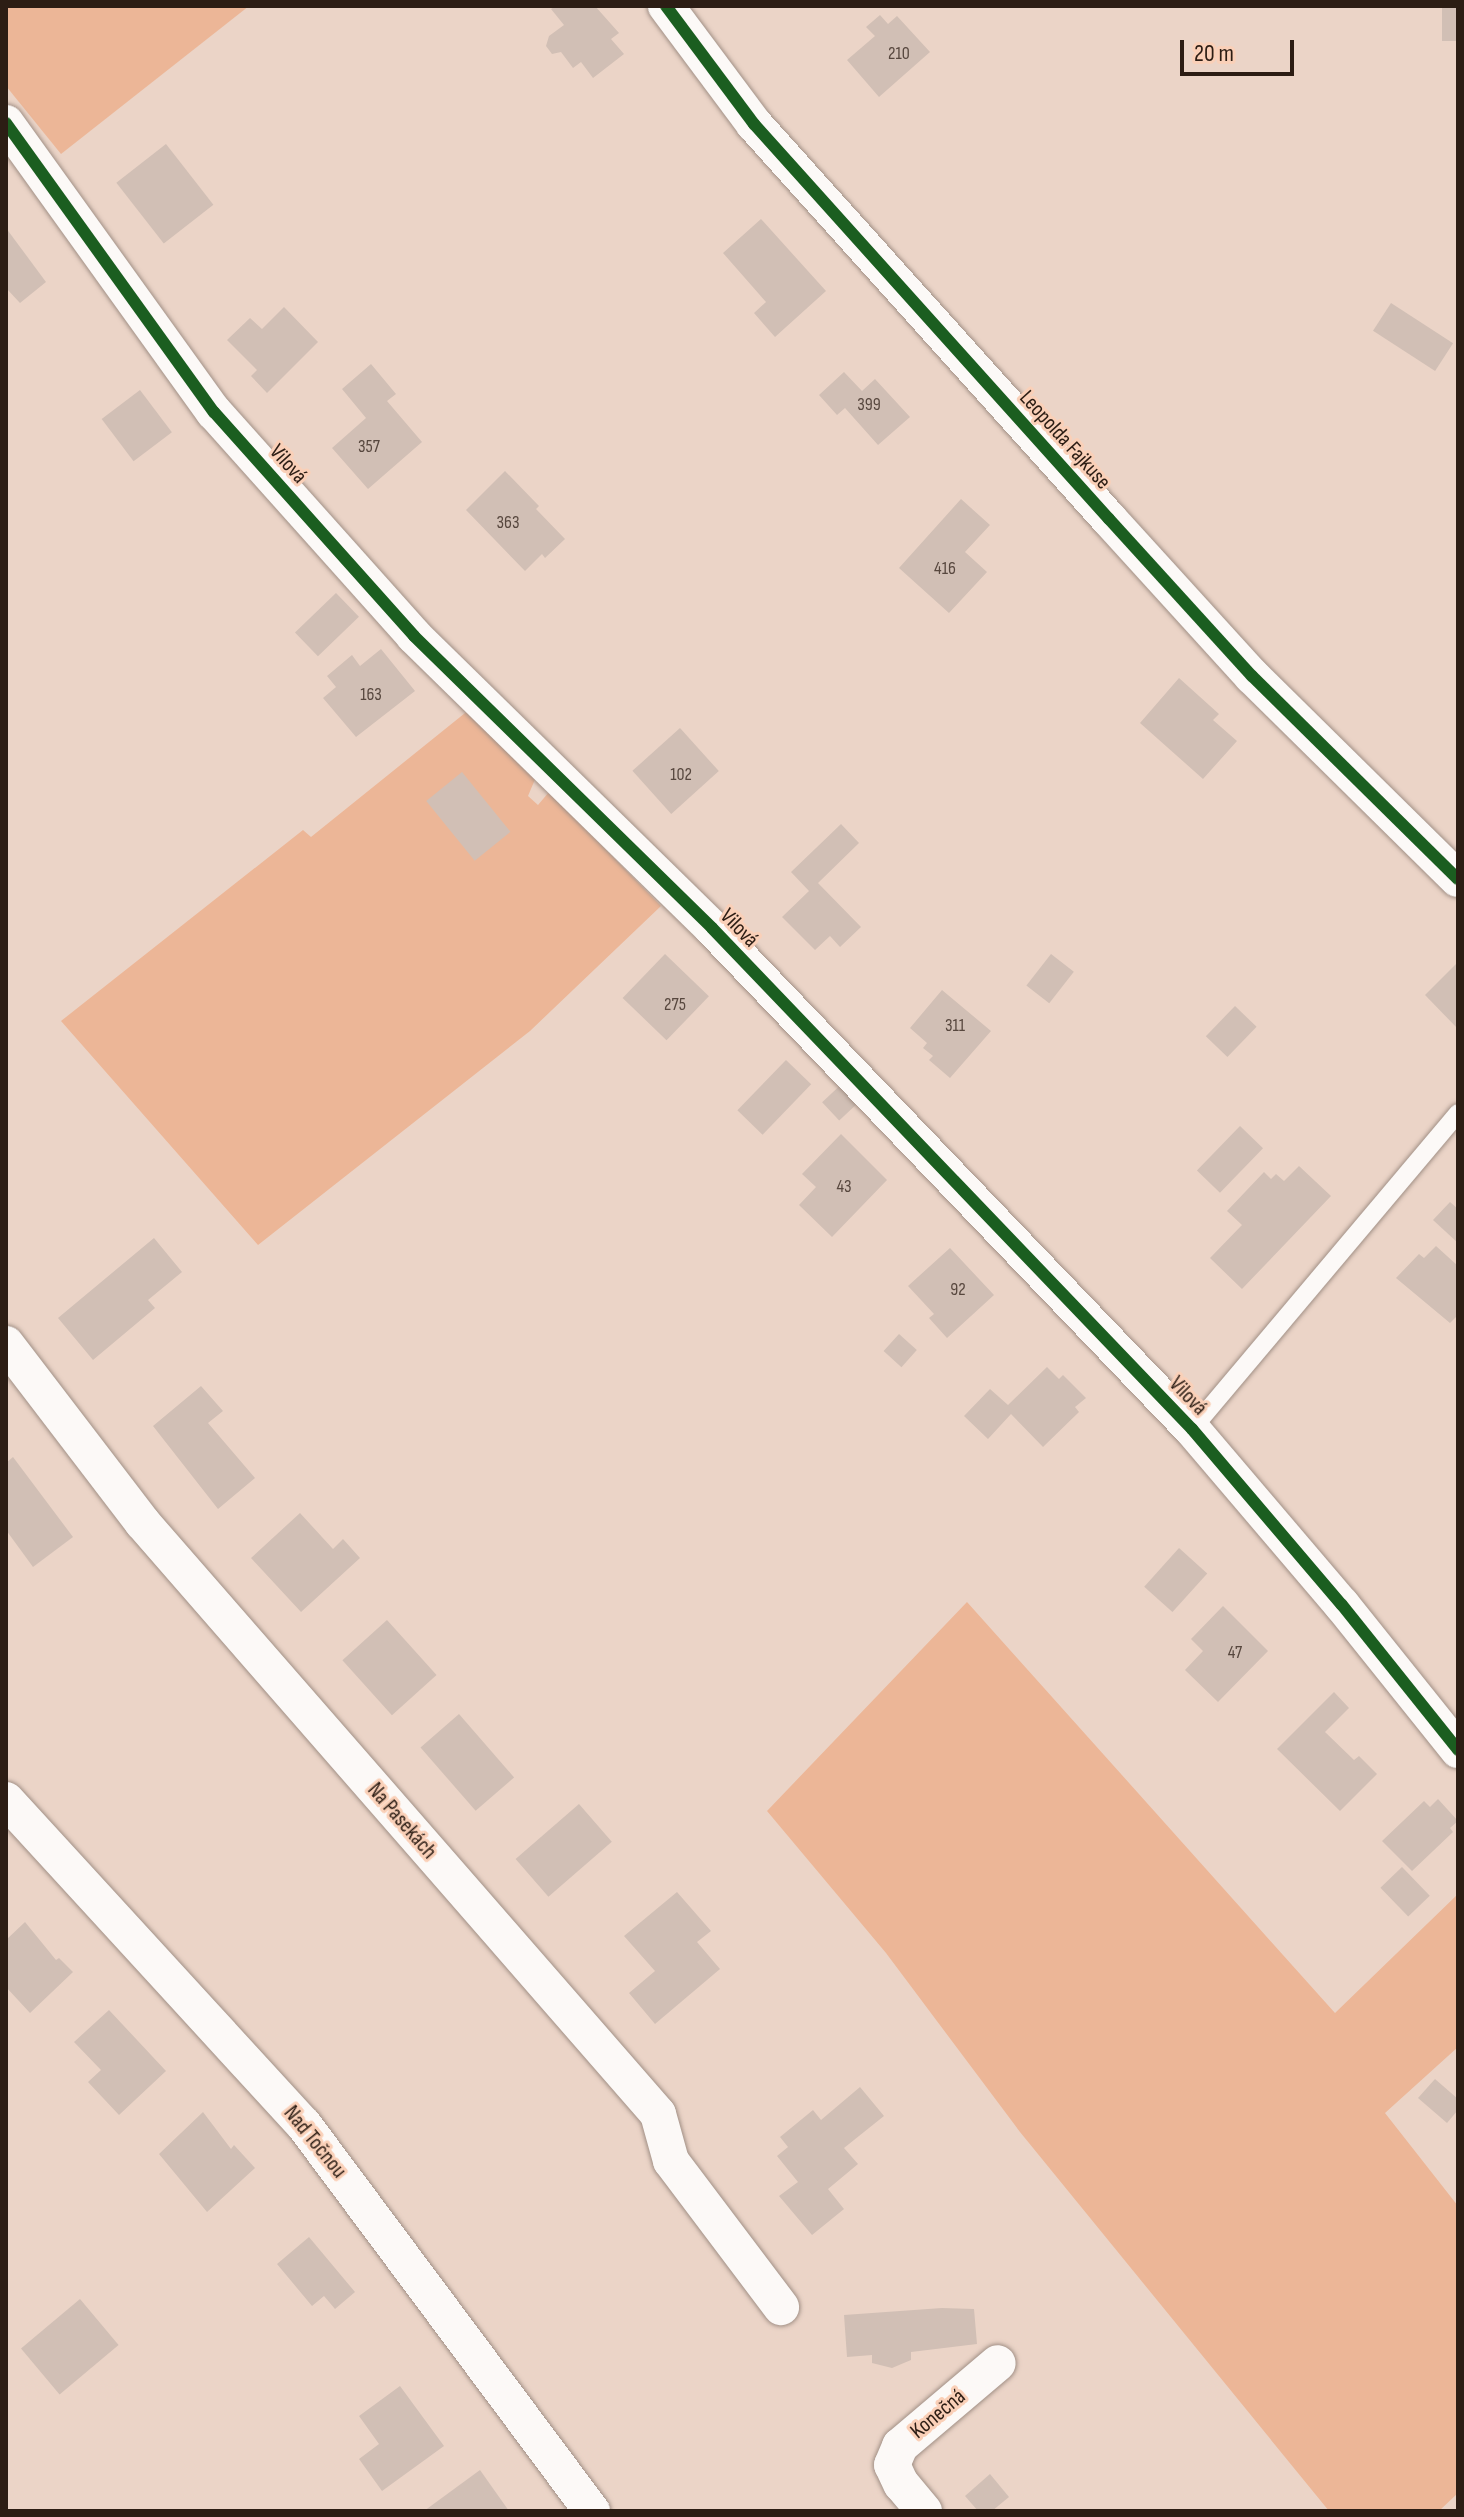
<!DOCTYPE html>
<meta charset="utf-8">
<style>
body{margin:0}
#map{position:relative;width:1464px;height:2517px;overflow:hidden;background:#ebd4c7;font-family:"Sofia Sans Condensed",sans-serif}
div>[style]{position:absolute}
.green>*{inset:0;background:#ecb697}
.building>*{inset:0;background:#d1bfb5;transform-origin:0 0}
.roads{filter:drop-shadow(0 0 2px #a19086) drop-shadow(0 0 2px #a19086)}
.lane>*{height:18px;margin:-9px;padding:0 9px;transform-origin:9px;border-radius:9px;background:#fcf9f7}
.street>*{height:36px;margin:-18px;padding:0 18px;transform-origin:18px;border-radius:18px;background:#fcf9f7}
.cycleway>*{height:12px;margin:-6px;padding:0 6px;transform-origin:6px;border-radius:6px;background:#1b5e20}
span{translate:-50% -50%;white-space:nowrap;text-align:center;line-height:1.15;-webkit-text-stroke:6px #fad0b8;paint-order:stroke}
.number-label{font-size:18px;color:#57473e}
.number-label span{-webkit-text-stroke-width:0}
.street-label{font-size:22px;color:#2c1d14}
.frame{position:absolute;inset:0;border:8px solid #2c1d14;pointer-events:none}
.scale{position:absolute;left:1180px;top:40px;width:114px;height:36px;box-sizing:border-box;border:4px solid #2c1d14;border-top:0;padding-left:10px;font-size:24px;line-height:28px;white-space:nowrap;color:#2c1d14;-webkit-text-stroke:6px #fad0b8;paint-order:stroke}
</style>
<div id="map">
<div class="green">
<i style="clip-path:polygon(6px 6px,249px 6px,61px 154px,6px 86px)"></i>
<i style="clip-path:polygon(470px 709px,536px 777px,528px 796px,538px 805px,549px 792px,661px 906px,530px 1031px,258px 1245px,61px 1021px,303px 830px,311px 837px)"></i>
<i style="clip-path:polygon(967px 1602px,1335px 2013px,1458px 1894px,1458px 2047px,1385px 2113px,1458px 2206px,1458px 2493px,1439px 2511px,1329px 2511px,1020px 2132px,886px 1953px,767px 1811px)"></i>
</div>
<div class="building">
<i style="clip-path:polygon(556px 6px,595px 6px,619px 33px,611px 39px,624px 54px,593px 78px,581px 62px,573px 68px,561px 52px,552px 54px,546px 46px,549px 36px,564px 25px,551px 9px)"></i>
<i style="left:1442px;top:6px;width:16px;height:35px"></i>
<i style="clip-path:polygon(880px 15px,888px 24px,897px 16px,930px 52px,879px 97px,847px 60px,875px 36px,866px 27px)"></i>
<i style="left:166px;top:144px;width:77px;height:63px;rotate:52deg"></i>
<i style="clip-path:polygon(761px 219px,826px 291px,775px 337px,754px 313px,766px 302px,723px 253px)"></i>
<i style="clip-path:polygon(6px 228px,46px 282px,20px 303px,6px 288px)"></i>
<i style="left:1391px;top:303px;width:74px;height:33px;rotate:33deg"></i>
<i style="clip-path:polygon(284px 307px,318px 342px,267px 393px,251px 376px,257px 370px,227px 340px,250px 318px,262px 329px)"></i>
<i style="clip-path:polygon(371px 364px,396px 394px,387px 401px,422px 442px,368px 489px,332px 448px,366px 418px,342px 389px)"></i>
<i style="clip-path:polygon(844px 372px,862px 391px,875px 379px,910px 417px,878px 445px,845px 408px,837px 415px,819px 395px)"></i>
<i style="left:140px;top:390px;width:53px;height:48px;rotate:53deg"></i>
<i style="clip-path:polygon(505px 471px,539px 506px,536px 509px,565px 539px,545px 558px,542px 554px,525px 571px,466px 510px)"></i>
<i style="clip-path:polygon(961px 499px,990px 525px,965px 552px,987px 572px,949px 613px,899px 568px)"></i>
<i style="left:336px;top:593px;width:33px;height:57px;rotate:46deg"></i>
<i style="clip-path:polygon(381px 649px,415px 691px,356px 737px,323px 698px,336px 687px,327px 676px,352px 655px,360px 666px)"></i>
<i style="clip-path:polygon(1179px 678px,1219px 714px,1213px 720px,1237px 741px,1203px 779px,1140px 723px)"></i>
<i style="left:680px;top:728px;width:58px;height:64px;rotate:48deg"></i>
<i style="left:462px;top:772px;width:77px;height:46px;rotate:51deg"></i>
<i style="clip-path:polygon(841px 824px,859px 843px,818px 883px,861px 927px,840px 947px,830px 936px,815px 950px,782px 917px,809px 891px,791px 872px)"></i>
<i style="left:665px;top:954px;width:61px;height:61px;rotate:44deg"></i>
<i style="left:1051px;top:954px;width:29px;height:40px;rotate:38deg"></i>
<i style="clip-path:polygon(1458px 962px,1458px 1029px,1425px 995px)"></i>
<i style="clip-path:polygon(942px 990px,991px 1031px,950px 1078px,929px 1060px,933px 1056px,923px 1048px,927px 1043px,910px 1028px)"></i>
<i style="left:1235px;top:1006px;width:30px;height:42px;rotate:44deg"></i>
<i style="left:786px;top:1060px;width:35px;height:70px;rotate:44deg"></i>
<i style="left:847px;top:1079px;width:25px;height:34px;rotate:47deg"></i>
<i style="left:1240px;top:1126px;width:32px;height:62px;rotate:44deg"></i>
<i style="clip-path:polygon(841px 1134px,887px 1180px,832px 1237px,799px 1205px,816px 1187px,802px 1174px)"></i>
<i style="clip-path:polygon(1299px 1166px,1331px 1196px,1242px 1289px,1210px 1258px,1242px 1225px,1227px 1211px,1264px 1172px,1271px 1179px,1276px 1174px,1284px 1181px)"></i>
<i style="clip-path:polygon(1450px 1202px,1458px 1209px,1458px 1243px,1433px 1220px)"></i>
<i style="clip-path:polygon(154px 1238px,182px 1272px,148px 1300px,155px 1308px,93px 1360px,58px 1318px)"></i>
<i style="clip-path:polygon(1436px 1246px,1458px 1266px,1458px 1315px,1450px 1323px,1396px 1278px,1419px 1254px,1424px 1258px)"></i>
<i style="clip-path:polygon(950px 1248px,994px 1295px,947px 1338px,929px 1318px,934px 1314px,908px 1286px)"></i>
<i style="left:899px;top:1334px;width:24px;height:23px;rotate:42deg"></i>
<i style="clip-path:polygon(1047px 1367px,1059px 1379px,1063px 1375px,1086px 1398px,1075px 1407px,1079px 1412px,1043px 1447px,1011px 1414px,988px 1439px,964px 1416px,990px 1389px,1008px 1405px)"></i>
<i style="clip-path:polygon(201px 1386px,223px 1411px,208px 1423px,255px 1478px,218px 1509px,153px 1426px)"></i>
<i style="clip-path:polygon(13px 1457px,73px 1537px,33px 1567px,6px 1530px,6px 1463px)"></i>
<i style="clip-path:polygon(300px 1513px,333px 1549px,343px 1539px,360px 1558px,301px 1612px,251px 1558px)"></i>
<i style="left:1179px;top:1548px;width:38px;height:52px;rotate:42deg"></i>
<i style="clip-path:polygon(1223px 1606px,1268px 1651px,1218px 1702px,1185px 1670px,1203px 1651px,1191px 1639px)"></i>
<i style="left:387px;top:1620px;width:74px;height:60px;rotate:48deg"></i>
<i style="clip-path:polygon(1334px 1692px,1349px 1708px,1325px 1732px,1354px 1760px,1359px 1756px,1377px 1774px,1340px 1811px,1277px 1749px)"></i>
<i style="left:459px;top:1714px;width:84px;height:51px;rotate:49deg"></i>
<i style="clip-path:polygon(1438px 1799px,1458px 1821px,1450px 1828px,1453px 1832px,1412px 1871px,1382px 1841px,1424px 1801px,1430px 1807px)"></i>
<i style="left:579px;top:1804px;width:50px;height:84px;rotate:49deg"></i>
<i style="left:1402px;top:1867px;width:40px;height:30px;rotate:46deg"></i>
<i style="clip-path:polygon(677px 1892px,711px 1931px,697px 1942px,720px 1969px,655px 2024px,629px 1993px,655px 1971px,624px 1936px)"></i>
<i style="clip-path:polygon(25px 1922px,56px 1960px,59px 1958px,73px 1972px,30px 2013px,6px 1987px,6px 1940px)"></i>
<i style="clip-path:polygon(109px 2010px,166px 2071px,119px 2115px,88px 2082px,101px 2070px,74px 2042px)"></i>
<i style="clip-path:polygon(1435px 2079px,1458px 2099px,1458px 2110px,1447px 2123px,1418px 2098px)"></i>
<i style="clip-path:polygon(860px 2087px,884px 2116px,844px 2148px,858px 2164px,828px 2189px,844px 2209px,812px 2235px,779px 2196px,798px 2182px,777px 2156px,788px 2147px,780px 2137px,813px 2110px,821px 2120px)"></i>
<i style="clip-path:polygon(203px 2112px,231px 2149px,234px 2145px,255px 2168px,207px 2212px,159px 2154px)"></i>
<i style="clip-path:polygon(309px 2237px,355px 2292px,335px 2309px,324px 2296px,312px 2306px,277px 2264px)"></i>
<i style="left:80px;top:2299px;width:60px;height:77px;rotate:50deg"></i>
<i style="clip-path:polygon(942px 2308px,974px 2309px,977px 2344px,911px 2352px,911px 2360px,892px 2368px,872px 2363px,872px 2355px,847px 2357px,844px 2315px)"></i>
<i style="clip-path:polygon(400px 2386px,444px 2446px,382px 2491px,359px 2459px,379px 2444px,359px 2416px)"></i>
<i style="clip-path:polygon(480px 2470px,509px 2511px,424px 2511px)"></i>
<i style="clip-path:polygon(990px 2474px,1009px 2497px,992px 2511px,978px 2511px,965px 2496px)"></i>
</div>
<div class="roads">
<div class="lane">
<i style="left:1192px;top:1429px;width:413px;rotate:-49.9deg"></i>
</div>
<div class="street">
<i style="left:666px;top:6px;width:147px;rotate:53.3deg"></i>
<i style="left:754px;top:124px;width:531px;rotate:48.05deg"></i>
<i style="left:1109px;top:519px;width:212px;rotate:47.7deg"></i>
<i style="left:1252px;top:676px;width:289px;rotate:44.6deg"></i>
<i style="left:6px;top:123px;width:356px;rotate:54.3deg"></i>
<i style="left:214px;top:412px;width:300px;rotate:48.2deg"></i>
<i style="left:414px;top:636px;width:417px;rotate:44.4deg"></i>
<i style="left:712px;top:928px;width:694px;rotate:46.23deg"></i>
<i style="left:1192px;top:1429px;width:231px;rotate:49.6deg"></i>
<i style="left:1342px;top:1605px;width:186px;rotate:51.3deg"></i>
<i style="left:6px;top:1344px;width:224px;rotate:52.6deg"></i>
<i style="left:142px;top:1522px;width:785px;rotate:48.92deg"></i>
<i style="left:658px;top:2114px;width:49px;rotate:74.5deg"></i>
<i style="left:671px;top:2161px;width:183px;rotate:53deg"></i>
<i style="left:6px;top:1800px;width:441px;rotate:47.5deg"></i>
<i style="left:304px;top:2125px;width:482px;rotate:53.3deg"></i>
<i style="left:924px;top:2511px;width:35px;rotate:-130deg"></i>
<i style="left:901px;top:2484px;width:21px;rotate:-115deg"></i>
<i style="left:892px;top:2465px;width:21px;rotate:-67deg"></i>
<i style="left:900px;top:2446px;width:128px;rotate:-40.3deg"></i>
</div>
</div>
<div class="cycleway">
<i style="left:666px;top:6px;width:147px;rotate:53.3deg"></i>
<i style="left:754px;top:124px;width:531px;rotate:48.05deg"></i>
<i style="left:1109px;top:519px;width:212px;rotate:47.7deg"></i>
<i style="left:1252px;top:676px;width:289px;rotate:44.6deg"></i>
<i style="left:6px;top:123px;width:356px;rotate:54.3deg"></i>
<i style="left:214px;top:412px;width:300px;rotate:48.2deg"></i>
<i style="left:414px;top:636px;width:417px;rotate:44.4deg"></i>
<i style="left:712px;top:928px;width:694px;rotate:46.23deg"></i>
<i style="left:1192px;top:1429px;width:231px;rotate:49.6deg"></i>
<i style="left:1342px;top:1605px;width:186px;rotate:51.3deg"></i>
</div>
<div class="number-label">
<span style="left:899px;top:54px">210</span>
<span style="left:869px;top:405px">399</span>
<span style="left:369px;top:447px">357</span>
<span style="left:508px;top:523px">363</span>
<span style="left:945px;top:569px">416</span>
<span style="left:371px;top:695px">163</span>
<span style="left:681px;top:775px">102</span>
<span style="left:675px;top:1005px">275</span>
<span style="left:955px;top:1026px">311</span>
<span style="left:844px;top:1187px">43</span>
<span style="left:958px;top:1290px">92</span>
<span style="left:1235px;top:1653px">47</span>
</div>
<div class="street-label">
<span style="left:1065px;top:440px;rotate:48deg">Leopolda Fajkuse</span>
<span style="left:288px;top:464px;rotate:48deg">Vilová</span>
<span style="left:739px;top:928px;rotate:46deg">Vilová</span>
<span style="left:1188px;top:1396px;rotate:46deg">Vilová</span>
<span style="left:402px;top:1821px;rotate:49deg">Na Pasekách</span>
<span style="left:315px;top:2142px;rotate:51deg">Nad Točnou</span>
<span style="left:938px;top:2414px;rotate:-40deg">Konečná</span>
</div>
<div class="frame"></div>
<div class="scale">20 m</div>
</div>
